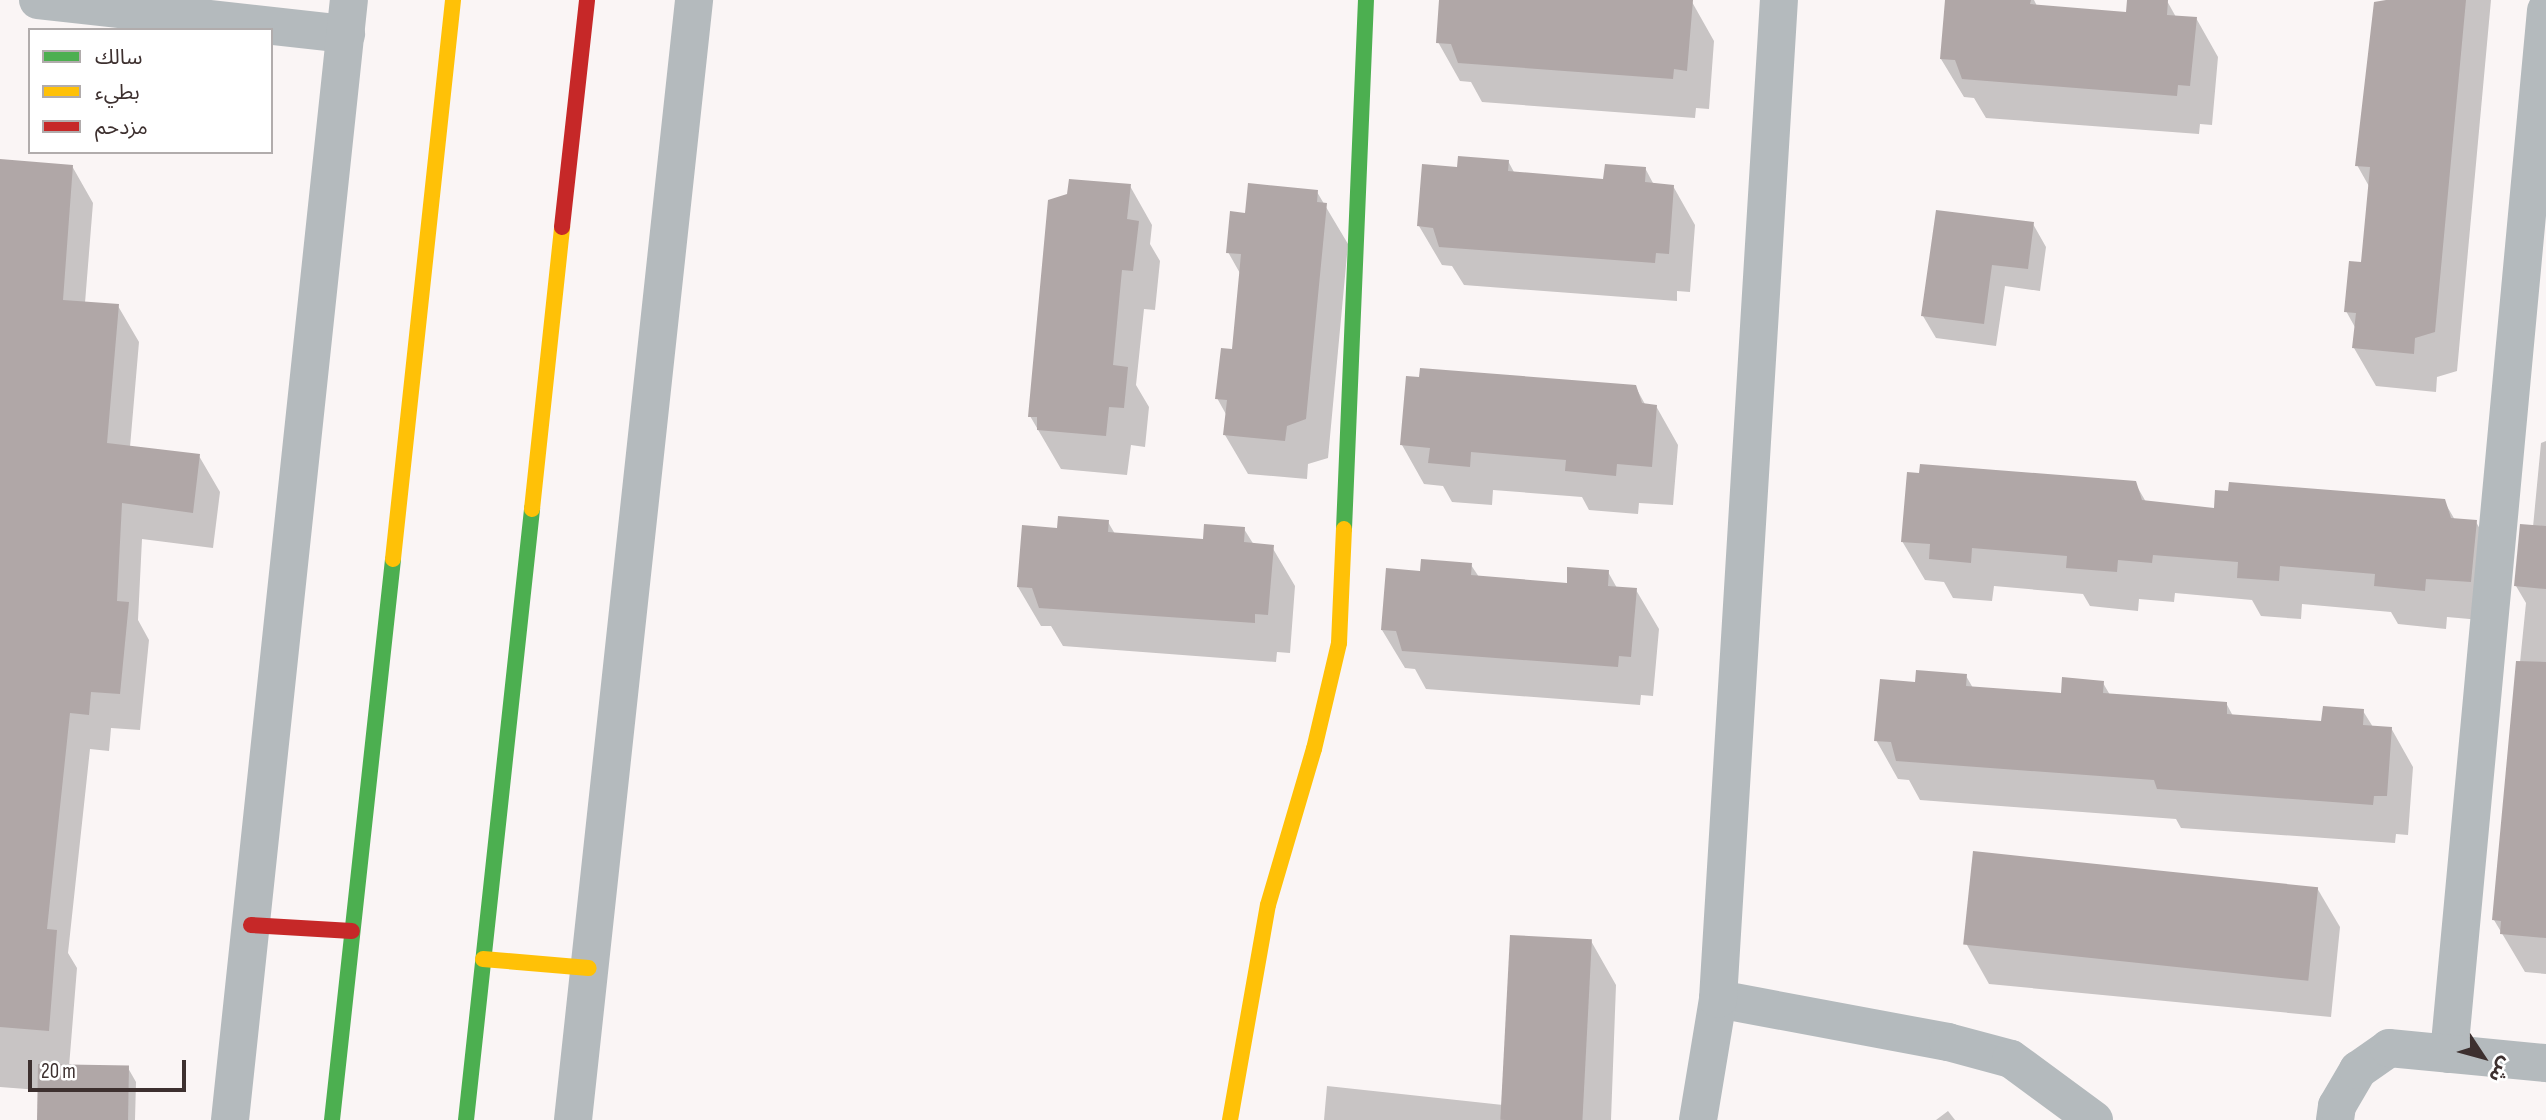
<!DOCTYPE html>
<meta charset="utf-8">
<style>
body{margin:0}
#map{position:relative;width:2546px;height:1120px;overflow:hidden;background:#faf5f5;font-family:"Sofia Sans Condensed","Noto Sans Arabic",sans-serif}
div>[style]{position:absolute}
.shadow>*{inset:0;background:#0003}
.building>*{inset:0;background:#b0a7a7;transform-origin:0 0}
.street>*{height:38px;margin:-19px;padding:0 19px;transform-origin:19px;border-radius:19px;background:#b4babd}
.fast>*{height:16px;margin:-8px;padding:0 8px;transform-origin:8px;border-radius:8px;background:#4caf50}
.slow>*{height:16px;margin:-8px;padding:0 8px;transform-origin:8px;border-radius:8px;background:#ffc107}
.jam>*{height:16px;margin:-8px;padding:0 8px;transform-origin:8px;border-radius:8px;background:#c62828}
span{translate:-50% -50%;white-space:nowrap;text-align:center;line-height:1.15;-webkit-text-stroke:7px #fff;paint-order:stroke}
.legend{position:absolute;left:28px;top:28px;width:245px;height:126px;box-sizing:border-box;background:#fff;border:2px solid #b1acac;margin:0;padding:9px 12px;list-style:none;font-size:21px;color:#3d302f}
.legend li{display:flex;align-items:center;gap:14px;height:35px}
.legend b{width:35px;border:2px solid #b1acac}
.north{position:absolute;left:2448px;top:1022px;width:70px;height:70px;-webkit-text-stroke:5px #fff;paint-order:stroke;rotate:126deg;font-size:19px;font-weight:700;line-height:28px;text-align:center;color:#3d302f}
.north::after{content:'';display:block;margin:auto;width:24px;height:32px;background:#3d302f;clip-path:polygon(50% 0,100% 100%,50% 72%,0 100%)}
.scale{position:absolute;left:28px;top:1060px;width:158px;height:32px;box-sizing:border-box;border:4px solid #3d302f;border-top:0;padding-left:9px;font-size:21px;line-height:24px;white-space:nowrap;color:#3d302f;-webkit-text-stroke:5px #fff;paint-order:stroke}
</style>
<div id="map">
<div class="shadow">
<i style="clip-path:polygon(1441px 0,1692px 2px,1714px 41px,1709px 109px,1696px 108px,1695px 118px,1482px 102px,1471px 82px,1460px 81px,1438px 42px)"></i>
<i style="clip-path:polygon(1946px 0,2034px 0,2037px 6px,2127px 13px,2128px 0,2167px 1px,2176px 17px,2196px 18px,2218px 57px,2212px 125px,2200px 124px,2199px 134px,1986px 118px,1974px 98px,1964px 97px,1941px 59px)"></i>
<i style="clip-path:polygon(2387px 0,2491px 0,2457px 371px,2437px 377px,2436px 392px,2376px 386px,2354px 348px,2356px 329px,2346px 311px,2363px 264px,2370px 188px,2357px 165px)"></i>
<i style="clip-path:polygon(0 161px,72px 166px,93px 203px,85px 303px,118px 306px,139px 342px,130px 447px,199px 456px,220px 492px,213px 548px,142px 539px,138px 620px,149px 640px,140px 730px,111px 728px,109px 751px,90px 749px,68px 953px,77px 968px,69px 1067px,128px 1068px,136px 1082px,135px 1120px,38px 1120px,39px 1090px,0 1087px)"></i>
<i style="clip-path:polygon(1508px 161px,1515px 174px,1605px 181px,1645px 168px,1654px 185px,1673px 186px,1695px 225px,1690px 292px,1677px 291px,1677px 301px,1464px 285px,1452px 266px,1442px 265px,1419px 226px,1459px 169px)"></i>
<i style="clip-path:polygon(1130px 186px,1152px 225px,1150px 244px,1160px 261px,1155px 310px,1144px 309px,1136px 385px,1149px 407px,1145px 447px,1131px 445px,1127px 475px,1061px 469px,1030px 416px)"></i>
<i style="clip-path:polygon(1317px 192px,1348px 244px,1328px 458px,1308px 464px,1307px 479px,1248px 474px,1225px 435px,1227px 416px,1217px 398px,1233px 351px,1241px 275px,1228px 252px,1247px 215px)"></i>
<i style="clip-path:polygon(2033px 224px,2046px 247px,2040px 291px,2005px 286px,1996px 346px,1936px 338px,1923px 316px)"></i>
<i style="clip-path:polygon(1635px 386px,1646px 406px,1656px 406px,1678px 445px,1673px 505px,1639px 503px,1638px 514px,1589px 510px,1582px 497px,1493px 490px,1492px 505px,1452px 502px,1443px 486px,1424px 484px,1402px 445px)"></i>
<i style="clip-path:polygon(2546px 441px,2546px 974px,2525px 972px,2494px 920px,2526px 603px,2516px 586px,2533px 527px,2541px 443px)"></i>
<i style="clip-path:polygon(2135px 483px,2146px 502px,2215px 510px,2444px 501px,2455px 520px,2476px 522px,2498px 561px,2492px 621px,2447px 617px,2446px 629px,2398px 624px,2391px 612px,2302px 604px,2301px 619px,2261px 616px,2252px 600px,2175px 593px,2174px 602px,2139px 599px,2138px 611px,2090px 606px,2083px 594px,1994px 586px,1992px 601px,1953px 598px,1944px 582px,1925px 580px,1902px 541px)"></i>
<i style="clip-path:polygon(1108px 522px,1115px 534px,1205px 541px,1244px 529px,1254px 545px,1272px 547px,1295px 586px,1290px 653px,1277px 652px,1276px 662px,1063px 646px,1051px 626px,1041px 626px,1018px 587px,1058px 530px)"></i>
<i style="clip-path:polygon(1471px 565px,1479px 577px,1568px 584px,1608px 572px,1617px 588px,1636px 590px,1659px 629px,1653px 696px,1641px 695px,1640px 705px,1426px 689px,1415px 669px,1405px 668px,1382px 630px,1422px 573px)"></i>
<i style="clip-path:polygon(1966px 676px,1973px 688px,2062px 695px,2103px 683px,2110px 695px,2226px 703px,2233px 716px,2323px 723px,2363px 711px,2373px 727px,2391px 728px,2413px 767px,2408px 835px,2396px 834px,2395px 843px,2181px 828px,2176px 819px,1920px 800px,1909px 780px,1898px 779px,1876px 740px,1916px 683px)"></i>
<i style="clip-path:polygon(1974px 853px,2317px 888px,2340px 927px,2331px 1017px,1989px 984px,1967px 945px)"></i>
<i style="clip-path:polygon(1591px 941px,1616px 985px,1611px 1120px,1324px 1120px,1327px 1086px,1503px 1105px)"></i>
<i style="clip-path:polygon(1948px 1111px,1955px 1120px,1936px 1120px)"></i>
</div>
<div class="building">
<i style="clip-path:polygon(1439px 0,1693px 0,1687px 71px,1674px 69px,1673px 79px,1458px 63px,1451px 44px,1436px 43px)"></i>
<i style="clip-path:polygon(1945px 0,2031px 0,2030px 4px,2126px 12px,2127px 0,2168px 0,2167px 15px,2197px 17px,2190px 86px,2178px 85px,2177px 96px,1962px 79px,1955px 60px,1940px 59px)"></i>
<i style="clip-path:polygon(2386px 0,2466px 0,2435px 332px,2415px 338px,2414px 354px,2352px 348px,2356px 313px,2344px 312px,2349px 261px,2361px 262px,2370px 167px,2355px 166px,2374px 2px)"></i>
<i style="clip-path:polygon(1458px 156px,1509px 160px,1508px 171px,1603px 179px,1605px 164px,1646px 167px,1645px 182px,1674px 185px,1669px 254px,1656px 253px,1655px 263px,1439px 247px,1433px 228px,1417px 226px,1422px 164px,1457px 167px)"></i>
<i style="clip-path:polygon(0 159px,73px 165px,63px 300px,119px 304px,107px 443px,200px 454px,193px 513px,122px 503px,117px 601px,129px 602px,120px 694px,91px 692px,89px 715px,70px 713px,47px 929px,57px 930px,49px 1031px,0 1027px)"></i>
<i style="clip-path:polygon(1069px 179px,1131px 184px,1127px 219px,1139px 221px,1133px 271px,1122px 270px,1113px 365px,1128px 367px,1124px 408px,1109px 407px,1106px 436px,1037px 430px,1037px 417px,1028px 417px,1048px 200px,1067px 194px)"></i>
<i style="clip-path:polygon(1248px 183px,1318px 190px,1317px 202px,1327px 203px,1306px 419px,1287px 426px,1285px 441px,1223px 435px,1227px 400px,1215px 399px,1221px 348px,1232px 349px,1241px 254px,1226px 253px,1230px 211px,1245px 213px)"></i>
<i style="clip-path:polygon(1936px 210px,2034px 222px,2028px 269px,1992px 265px,1984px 324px,1921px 316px)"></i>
<i style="clip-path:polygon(1420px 368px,1636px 385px,1642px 403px,1657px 405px,1652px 467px,1617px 464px,1616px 476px,1565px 471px,1566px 460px,1471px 452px,1470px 467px,1428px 463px,1430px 448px,1400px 445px,1406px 376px,1419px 377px)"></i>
<i style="clip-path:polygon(1920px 464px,2136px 481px,2142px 500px,2214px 508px,2215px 490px,2228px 491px,2229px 482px,2445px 499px,2451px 518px,2477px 520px,2471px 582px,2426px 579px,2425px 591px,2374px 586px,2375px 574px,2280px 566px,2279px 581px,2237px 578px,2238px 562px,2153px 555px,2152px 563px,2118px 560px,2117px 572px,2066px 568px,2067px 556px,1972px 548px,1971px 563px,1929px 559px,1930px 544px,1901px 542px,1907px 472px,1919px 473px)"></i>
<i style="clip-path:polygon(1058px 516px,1109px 520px,1108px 532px,1203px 539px,1204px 524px,1245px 527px,1244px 542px,1274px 545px,1268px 615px,1255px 614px,1255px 623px,1039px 608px,1032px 588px,1017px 587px,1022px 525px,1057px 528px)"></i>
<i style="clip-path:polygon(2520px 524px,2546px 526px,2546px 589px,2514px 586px)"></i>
<i style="clip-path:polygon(1421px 559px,1472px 563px,1471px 575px,1567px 583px,1567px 567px,1609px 570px,1608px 586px,1637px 588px,1631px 657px,1619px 656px,1618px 667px,1402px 651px,1396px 631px,1381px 630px,1386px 568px,1420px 571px)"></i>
<i style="clip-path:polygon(2516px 661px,2546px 662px,2546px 938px,2500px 934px,2501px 921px,2492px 920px)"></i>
<i style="clip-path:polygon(1916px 670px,1967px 674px,1966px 686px,2061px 693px,2062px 677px,2104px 681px,2103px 693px,2227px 702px,2227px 714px,2321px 721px,2323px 706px,2364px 709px,2363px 725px,2392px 727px,2387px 796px,2374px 796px,2373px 805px,2157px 789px,2154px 780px,1896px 761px,1891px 742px,1874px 741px,1880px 679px,1915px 682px)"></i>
<i style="left:1973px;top:851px;width:347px;height:94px;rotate:6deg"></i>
<i style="left:1510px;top:935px;width:82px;height:185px;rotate:3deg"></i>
<i style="left:38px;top:1064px;width:91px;height:56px;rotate:1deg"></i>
</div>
<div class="street">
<i style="left:38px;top:0;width:310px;rotate:6.3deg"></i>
<i style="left:1718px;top:999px;width:234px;rotate:10.6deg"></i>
<i style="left:1948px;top:1042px;width:65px;rotate:15.1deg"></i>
<i style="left:2011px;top:1059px;width:103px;rotate:36.3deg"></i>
<i style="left:2449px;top:1054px;width:1048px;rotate:-84.69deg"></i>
<i style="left:230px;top:1120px;width:1126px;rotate:-83.94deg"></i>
<i style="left:573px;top:1120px;width:1127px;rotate:-83.83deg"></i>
<i style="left:1698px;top:1120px;width:123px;rotate:-80.6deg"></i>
<i style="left:1718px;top:999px;width:1001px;rotate:-86.51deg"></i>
<i style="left:2335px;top:1120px;width:14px;rotate:-82deg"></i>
<i style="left:2337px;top:1106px;width:42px;rotate:-59.7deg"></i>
<i style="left:2358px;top:1070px;width:38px;rotate:-35deg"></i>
<i style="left:2389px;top:1048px;width:158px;rotate:5.5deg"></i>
</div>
<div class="fast">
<i style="left:1344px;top:529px;width:529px;rotate:-87.62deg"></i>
<i style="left:332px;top:1120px;width:564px;rotate:-83.79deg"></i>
<i style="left:466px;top:1120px;width:615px;rotate:-83.83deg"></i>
</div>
<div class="slow">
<i style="left:532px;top:509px;width:284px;rotate:-83.9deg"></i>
<i style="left:393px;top:559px;width:562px;rotate:-83.87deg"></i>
<i style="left:483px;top:959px;width:106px;rotate:4.9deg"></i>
<i style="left:1230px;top:1120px;width:218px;rotate:-80deg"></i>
<i style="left:1268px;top:905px;width:163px;rotate:-73.6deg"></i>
<i style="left:1314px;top:749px;width:109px;rotate:-76.7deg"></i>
<i style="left:1339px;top:643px;width:114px;rotate:-87.5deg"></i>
</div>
<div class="jam">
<i style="left:562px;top:227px;width:228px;rotate:-83.7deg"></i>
<i style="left:251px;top:925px;width:101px;rotate:3.4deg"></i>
</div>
<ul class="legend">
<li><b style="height:9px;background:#4caf50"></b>سالك</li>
<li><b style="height:9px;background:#ffc107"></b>بطيء</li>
<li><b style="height:9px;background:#c62828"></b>مزدحم</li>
</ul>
<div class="north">ش</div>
<div class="scale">20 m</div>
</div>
